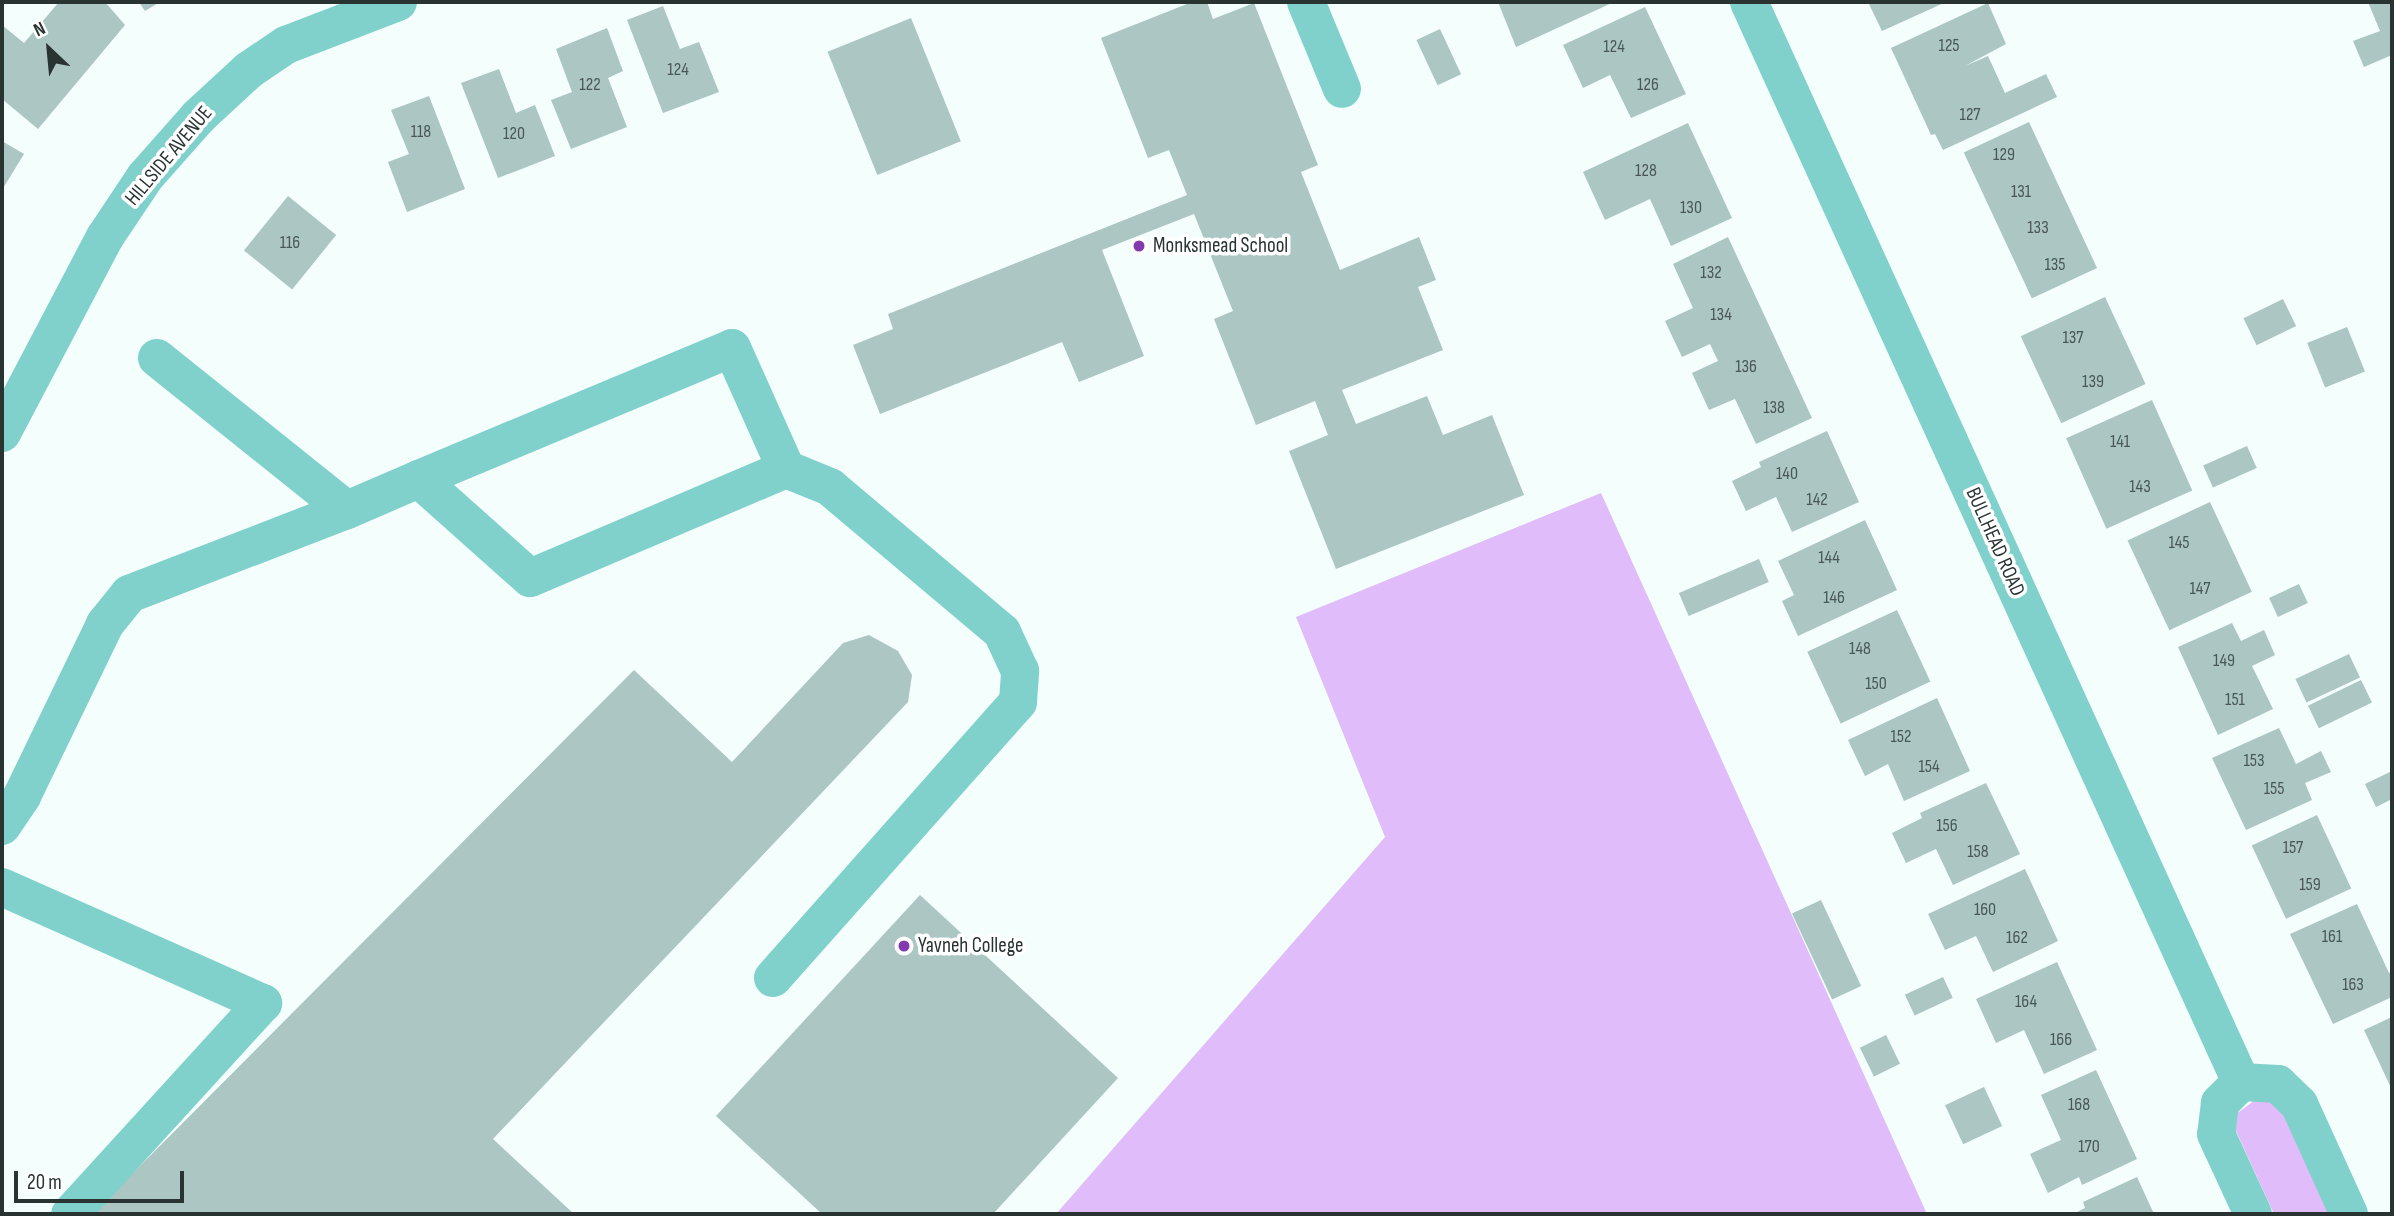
<!DOCTYPE html>
<style>
body{margin:0}
#map{position:relative;width:2394px;height:1216px;overflow:hidden;background:#f3fefd;font-family:"Sofia Sans Condensed",sans-serif}
div>[style]{position:absolute}
.green>*{inset:0;background:#e0bcfa}
.building>*{inset:0;background:#abc6c3;transform-origin:0 0}
.minor>*{height:38px;margin:-19px;padding:0 19px;transform-origin:19px;border-radius:19px;background:#80d1cb}
.dots>*{width:19px;height:19px;translate:-50% -50%;box-sizing:border-box;border:4px solid #fff;border-radius:50%}
span{translate:-50% -50%;white-space:nowrap;text-align:center;line-height:1.15;-webkit-text-stroke:7px #fff;paint-order:stroke}
.number-label{font-size:18px;color:#495856}
.number-label span{-webkit-text-stroke-width:0}
.street-label{font-size:21px;color:#283332}
.poi-label{font-size:21px;color:#283332}
.left{translate:0 -50%;text-align:left}
.frame{position:absolute;inset:0;border:4px solid #283332;pointer-events:none}
.north{position:absolute;left:14px;top:14px;width:70px;height:70px;-webkit-text-stroke:5px #fff;paint-order:stroke;rotate:334deg;font-size:19px;font-weight:700;line-height:28px;text-align:center;color:#283332}
.north::after{content:'';display:block;margin:auto;width:24px;height:32px;background:#283332;clip-path:polygon(50% 0,100% 100%,50% 72%,0 100%)}
.scale{position:absolute;left:14px;top:1171px;width:170px;height:32px;box-sizing:border-box;border:4px solid #283332;border-top:0;padding-left:9px;font-size:21px;line-height:24px;white-space:nowrap;color:#283332;-webkit-text-stroke:5px #fff;paint-order:stroke}
</style>
<div id="map">
<div class="green">
<i style="clip-path:polygon(1601px 493px,1927px 1214px,1056px 1214px,1385px 837px,1296px 617px)"></i>
<i style="clip-path:polygon(2258px 1098px,2281px 1107px,2330px 1214px,2274px 1214px,2235px 1129px,2236px 1114px)"></i>
</div>
<div class="building">
<i style="clip-path:polygon(59px 2px,105px 2px,125px 25px,38px 129px,2px 99px,2px 25px,24px 43px)"></i>
<i style="clip-path:polygon(139px 2px,160px 2px,145px 11px)"></i>
<i style="clip-path:polygon(1192px 2px,1207px 2px,1213px 19px,1254px 3px,1318px 165px,1301px 172px,1340px 270px,1419px 237px,1436px 280px,1418px 287px,1443px 350px,1342px 390px,1356px 424px,1427px 396px,1443px 435px,1492px 415px,1524px 495px,1336px 569px,1289px 451px,1328px 435px,1315px 401px,1256px 425px,1214px 319px,1233px 311px,1194px 214px,1102px 250px,1144px 356px,1079px 382px,1062px 342px,880px 414px,853px 345px,893px 329px,888px 314px,1187px 195px,1169px 150px,1148px 158px,1101px 38px)"></i>
<i style="clip-path:polygon(1498px 2px,1614px 2px,1516px 47px)"></i>
<i style="clip-path:polygon(1868px 2px,1946px 2px,1882px 31px)"></i>
<i style="clip-path:polygon(2368px 2px,2392px 2px,2392px 55px,2364px 67px,2353px 41px,2380px 31px)"></i>
<i style="clip-path:polygon(1988px 3px,2006px 44px,1965px 66px,1988px 56px,2005px 93px,2046px 74px,2057px 97px,1943px 150px,1935px 134px,1931px 135px,1891px 48px)"></i>
<i style="clip-path:polygon(663px 6px,680px 49px,699px 42px,719px 92px,663px 113px,627px 20px)"></i>
<i style="clip-path:polygon(1645px 7px,1686px 94px,1631px 118px,1610px 75px,1583px 88px,1563px 45px)"></i>
<i style="left:911px;top:18px;width:133px;height:90px;rotate:68deg"></i>
<i style="clip-path:polygon(607px 28px,623px 71px,608px 78px,627px 127px,571px 149px,551px 100px,572px 92px,556px 49px)"></i>
<i style="left:1440px;top:29px;width:50px;height:26px;rotate:65deg"></i>
<i style="clip-path:polygon(499px 69px,516px 113px,535px 105px,555px 156px,498px 178px,461px 83px)"></i>
<i style="clip-path:polygon(429px 96px,465px 189px,407px 212px,388px 162px,409px 154px,391px 110px)"></i>
<i style="left:2029px;top:122px;width:161px;height:72px;rotate:65deg"></i>
<i style="clip-path:polygon(1688px 123px,1732px 218px,1671px 246px,1650px 199px,1605px 220px,1583px 172px)"></i>
<i style="clip-path:polygon(2px 141px,24px 154px,2px 190px)"></i>
<i style="left:288px;top:196px;width:62px;height:70px;rotate:39deg"></i>
<i style="clip-path:polygon(1728px 237px,1812px 418px,1756px 444px,1735px 399px,1709px 410px,1692px 373px,1718px 361px,1710px 344px,1682px 357px,1665px 321px,1693px 308px,1673px 264px)"></i>
<i style="left:2105px;top:297px;width:96px;height:93px;rotate:65deg"></i>
<i style="left:2283px;top:299px;width:30px;height:44px;rotate:64deg"></i>
<i style="left:2347px;top:327px;width:48px;height:43px;rotate:68deg"></i>
<i style="left:2152px;top:400px;width:99px;height:94px;rotate:66deg"></i>
<i style="clip-path:polygon(1827px 431px,1859px 502px,1792px 532px,1776px 497px,1746px 511px,1732px 481px,1761px 467px,1759px 462px)"></i>
<i style="left:2247px;top:446px;width:24px;height:48px;rotate:66deg"></i>
<i style="left:2210px;top:502px;width:99px;height:91px;rotate:65deg"></i>
<i style="clip-path:polygon(1865px 520px,1897px 590px,1798px 636px,1782px 601px,1794px 595px,1778px 561px)"></i>
<i style="left:1759px;top:559px;width:25px;height:87px;rotate:67deg"></i>
<i style="left:2299px;top:584px;width:21px;height:33px;rotate:65deg"></i>
<i style="left:1897px;top:610px;width:79px;height:99px;rotate:65deg"></i>
<i style="clip-path:polygon(2232px 623px,2241px 641px,2264px 630px,2275px 655px,2252px 666px,2273px 709px,2218px 735px,2178px 647px)"></i>
<i style="clip-path:polygon(869px 635px,898px 651px,912px 675px,908px 702px,493px 1139px,574px 1214px,92px 1214px,634px 670px,732px 762px,843px 643px)"></i>
<i style="left:2349px;top:654px;width:26px;height:59px;rotate:65deg"></i>
<i style="left:2361px;top:680px;width:25px;height:59px;rotate:64deg"></i>
<i style="clip-path:polygon(1937px 698px,1970px 771px,1904px 801px,1888px 764px,1865px 776px,1848px 740px)"></i>
<i style="clip-path:polygon(2279px 728px,2296px 764px,2321px 751px,2331px 772px,2305px 783px,2312px 800px,2246px 830px,2212px 758px)"></i>
<i style="clip-path:polygon(2392px 771px,2392px 799px,2376px 807px,2365px 784px)"></i>
<i style="clip-path:polygon(1986px 783px,2020px 854px,1953px 885px,1936px 849px,1906px 863px,1892px 833px,1922px 818px,1920px 813px)"></i>
<i style="left:2317px;top:815px;width:81px;height:72px;rotate:65deg"></i>
<i style="clip-path:polygon(2025px 869px,2058px 941px,1993px 972px,1976px 936px,1945px 950px,1928px 914px)"></i>
<i style="clip-path:polygon(920px 895px,1118px 1078px,993px 1214px,822px 1214px,716px 1116px)"></i>
<i style="left:1821px;top:900px;width:95px;height:32px;rotate:65deg"></i>
<i style="clip-path:polygon(2357px 904px,2389px 973px,2392px 971px,2392px 997px,2333px 1024px,2290px 934px)"></i>
<i style="clip-path:polygon(2057px 962px,2097px 1050px,2044px 1074px,2024px 1030px,1996px 1043px,1976px 999px)"></i>
<i style="left:1943px;top:977px;width:23px;height:42px;rotate:65deg"></i>
<i style="clip-path:polygon(2392px 1017px,2392px 1090px,2364px 1030px)"></i>
<i style="left:1886px;top:1035px;width:32px;height:29px;rotate:64deg"></i>
<i style="clip-path:polygon(2096px 1070px,2137px 1159px,2082px 1185px,2079px 1177px,2048px 1193px,2030px 1154px,2061px 1140px,2041px 1095px)"></i>
<i style="left:1984px;top:1087px;width:43px;height:43px;rotate:65deg"></i>
<i style="clip-path:polygon(2137px 1177px,2154px 1214px,2073px 1214px,2085px 1208px,2083px 1202px)"></i>
</div>
<div class="minor">
<i style="left:1306px;top:2px;width:94px;rotate:67.5deg"></i>
<i style="left:1749px;top:2px;width:1187px;rotate:65.51deg"></i>
<i style="left:2241px;top:1082px;width:30px;rotate:135deg"></i>
<i style="left:2220px;top:1103px;width:31px;rotate:97deg"></i>
<i style="left:2216px;top:1134px;width:88px;rotate:65.2deg"></i>
<i style="left:157px;top:358px;width:243px;rotate:38.7deg"></i>
<i style="left:2px;top:433px;width:221px;rotate:-62.3deg"></i>
<i style="left:105px;top:237px;width:72px;rotate:-56.3deg"></i>
<i style="left:145px;top:177px;width:80px;rotate:-48.5deg"></i>
<i style="left:198px;top:117px;width:69px;rotate:-42.7deg"></i>
<i style="left:249px;top:70px;width:45px;rotate:-34deg"></i>
<i style="left:286px;top:45px;width:120px;rotate:-21deg"></i>
<i style="left:2px;top:826px;width:36px;rotate:-56deg"></i>
<i style="left:22px;top:796px;width:191px;rotate:-64.2deg"></i>
<i style="left:105px;top:624px;width:38px;rotate:-51deg"></i>
<i style="left:129px;top:594px;width:234px;rotate:-21.1deg"></i>
<i style="left:347px;top:510px;width:78px;rotate:-23.3deg"></i>
<i style="left:419px;top:479px;width:339px;rotate:-22.7deg"></i>
<i style="left:732px;top:348px;width:133px;rotate:65.9deg"></i>
<i style="left:786px;top:469px;width:278px;rotate:156.9deg"></i>
<i style="left:530px;top:578px;width:149px;rotate:-138.3deg"></i>
<i style="left:2px;top:887px;width:286px;rotate:24deg"></i>
<i style="left:263px;top:1003px;width:286px;rotate:132.4deg"></i>
<i style="left:773px;top:978px;width:369px;rotate:-48.4deg"></i>
<i style="left:1018px;top:702px;width:31px;rotate:-86deg"></i>
<i style="left:1020px;top:671px;width:43px;rotate:-114.8deg"></i>
<i style="left:1002px;top:632px;width:225px;rotate:-139.9deg"></i>
<i style="left:830px;top:487px;width:48px;rotate:-157.8deg"></i>
<i style="left:2241px;top:1082px;width:37px;rotate:3deg"></i>
<i style="left:2278px;top:1084px;width:29px;rotate:44deg"></i>
<i style="left:2299px;top:1104px;width:121px;rotate:65.6deg"></i>
</div>
<div class="dots">
<i style="left:1139px;top:246px;background:#833aac"></i>
<i style="left:904px;top:946px;background:#833aac"></i>
</div>
<div class="number-label">
<span style="left:1949px;top:46px">125</span>
<span style="left:1614px;top:47px">124</span>
<span style="left:678px;top:70px">124</span>
<span style="left:590px;top:85px">122</span>
<span style="left:1648px;top:85px">126</span>
<span style="left:1970px;top:115px">127</span>
<span style="left:421px;top:132px">118</span>
<span style="left:514px;top:134px">120</span>
<span style="left:2004px;top:155px">129</span>
<span style="left:1646px;top:171px">128</span>
<span style="left:2021px;top:192px">131</span>
<span style="left:1691px;top:208px">130</span>
<span style="left:2038px;top:228px">133</span>
<span style="left:290px;top:243px">116</span>
<span style="left:2055px;top:265px">135</span>
<span style="left:1711px;top:273px">132</span>
<span style="left:1721px;top:315px">134</span>
<span style="left:2073px;top:338px">137</span>
<span style="left:1746px;top:367px">136</span>
<span style="left:2093px;top:382px">139</span>
<span style="left:1774px;top:408px">138</span>
<span style="left:2120px;top:442px">141</span>
<span style="left:1787px;top:474px">140</span>
<span style="left:2140px;top:487px">143</span>
<span style="left:1817px;top:500px">142</span>
<span style="left:2179px;top:543px">145</span>
<span style="left:1829px;top:558px">144</span>
<span style="left:2200px;top:589px">147</span>
<span style="left:1834px;top:598px">146</span>
<span style="left:1860px;top:649px">148</span>
<span style="left:2224px;top:661px">149</span>
<span style="left:1876px;top:684px">150</span>
<span style="left:2235px;top:700px">151</span>
<span style="left:1901px;top:737px">152</span>
<span style="left:2254px;top:761px">153</span>
<span style="left:1929px;top:767px">154</span>
<span style="left:2274px;top:789px">155</span>
<span style="left:1947px;top:826px">156</span>
<span style="left:2293px;top:848px">157</span>
<span style="left:1978px;top:852px">158</span>
<span style="left:2310px;top:885px">159</span>
<span style="left:1985px;top:910px">160</span>
<span style="left:2332px;top:937px">161</span>
<span style="left:2017px;top:938px">162</span>
<span style="left:2353px;top:985px">163</span>
<span style="left:2026px;top:1002px">164</span>
<span style="left:2061px;top:1040px">166</span>
<span style="left:2079px;top:1105px">168</span>
<span style="left:2089px;top:1147px">170</span>
</div>
<div class="street-label">
<span style="left:169px;top:156px;rotate:-50deg">HILLSIDE AVENUE</span>
<span style="left:1995px;top:542px;rotate:66deg">BULLHEAD ROAD</span>
</div>
<div class="poi-label">
<span class="left" style="left:1153px;top:246px">Monksmead School</span>
<span class="left" style="left:918px;top:946px">Yavneh College</span>
</div>
<div class="frame"></div>
<div class="north">N</div>
<div class="scale">20 m</div>
</div>
